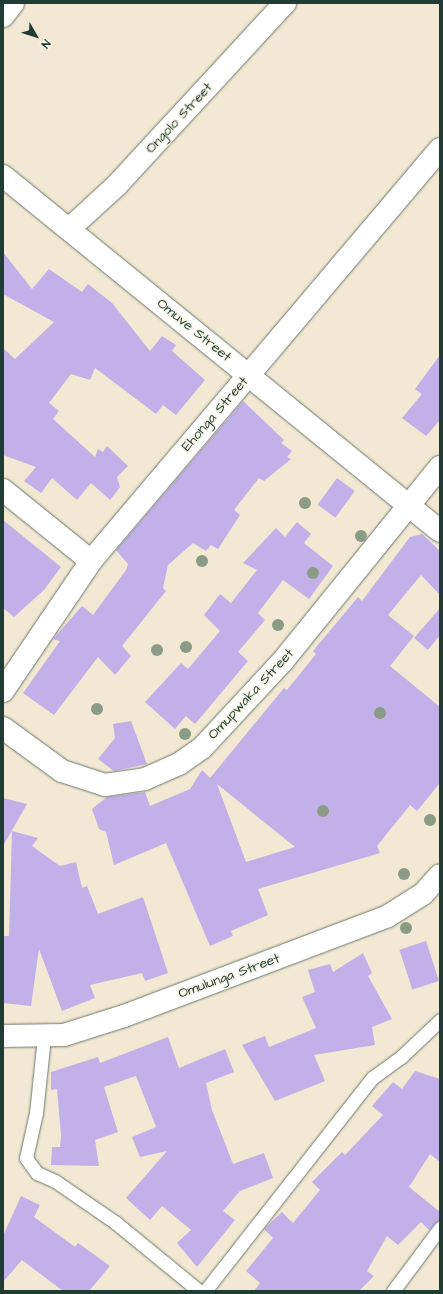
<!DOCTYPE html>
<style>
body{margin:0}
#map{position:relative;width:443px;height:1294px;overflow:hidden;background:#f3e8d3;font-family:"Architects Daughter",sans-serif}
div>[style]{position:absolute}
.building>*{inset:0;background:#c2b0e8;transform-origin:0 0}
.roads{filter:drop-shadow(0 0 1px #69796c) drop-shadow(0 0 1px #69796c)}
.lane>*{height:13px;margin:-6.5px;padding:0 6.5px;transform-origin:6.5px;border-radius:6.5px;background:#fff}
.street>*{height:22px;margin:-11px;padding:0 11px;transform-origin:11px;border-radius:11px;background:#fff}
.trees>*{width:12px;height:12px;margin:-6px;border-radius:50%;background:#8b9b86}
span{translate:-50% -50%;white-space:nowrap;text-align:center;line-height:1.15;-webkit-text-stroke:3px #f7f3e8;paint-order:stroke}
.street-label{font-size:14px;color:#1f3d34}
.frame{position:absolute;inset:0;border:4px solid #1f3d34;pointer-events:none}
.north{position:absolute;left:16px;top:16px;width:40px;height:40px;-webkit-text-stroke:3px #f7f3e8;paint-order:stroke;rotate:129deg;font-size:11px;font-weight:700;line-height:16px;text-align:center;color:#1f3d34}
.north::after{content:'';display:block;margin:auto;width:14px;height:18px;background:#1f3d34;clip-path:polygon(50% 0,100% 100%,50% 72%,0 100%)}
</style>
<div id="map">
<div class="building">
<i style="clip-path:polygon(3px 252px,32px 289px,49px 269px,82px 292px,88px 284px,112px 303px,150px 351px,162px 336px,176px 345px,172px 351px,205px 380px,176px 415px,163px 405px,156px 414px,95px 368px,90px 380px,71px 374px,49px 403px,59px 411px,53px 419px,95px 457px,98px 449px,103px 452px,107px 446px,128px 466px,117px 477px,120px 487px,110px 500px,91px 483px,77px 500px,52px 478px,41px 493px,24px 481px,36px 467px,3px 455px,3px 348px,15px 359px,54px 322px,3px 294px)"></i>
<i style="clip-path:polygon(440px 355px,440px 420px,426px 436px,402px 418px,422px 394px,415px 389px)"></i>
<i style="clip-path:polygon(243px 401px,284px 440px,281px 443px,292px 451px,287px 457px,291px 459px,264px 481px,259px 478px,234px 510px,240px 515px,218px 549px,211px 545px,206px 551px,193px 543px,168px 565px,163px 588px,166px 591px,122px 646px,131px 656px,115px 675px,98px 657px,54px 715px,23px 693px,60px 641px,53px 639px,82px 606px,93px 615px,126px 570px,128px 564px,116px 550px)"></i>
<i style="left:337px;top:478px;width:22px;height:33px;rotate:36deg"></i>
<i style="clip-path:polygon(3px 520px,61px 567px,44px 590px,14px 617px,3px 608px)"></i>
<i style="clip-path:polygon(297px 522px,311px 534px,304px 543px,333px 566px,309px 599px,283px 580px,258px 613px,265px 620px,238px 652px,248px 661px,195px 724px,186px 716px,175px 729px,145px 702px,181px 663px,188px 669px,220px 631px,204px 615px,220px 594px,231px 603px,257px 570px,243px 563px,276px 528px,285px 537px)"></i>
<i style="clip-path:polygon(evenodd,422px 534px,440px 551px,440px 595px,421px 575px,388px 615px,414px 636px,390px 666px,440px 707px,440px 783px,417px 811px,410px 805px,377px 846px,380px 853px,258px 889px,268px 915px,231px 931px,233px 936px,210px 946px,166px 843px,114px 865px,106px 832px,99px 829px,92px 809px,107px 797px,145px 792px,150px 806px,190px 789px,202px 770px,210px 778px,284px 688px,287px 690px,316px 654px,313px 651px,358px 597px,362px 601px,410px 537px,422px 534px,217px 784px,295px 847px,246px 862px,217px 784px)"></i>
<i style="clip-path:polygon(440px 608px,440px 635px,428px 650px,414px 638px)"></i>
<i style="clip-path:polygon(131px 721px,147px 764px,114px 771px,98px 759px,115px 738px,113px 724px)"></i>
<i style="clip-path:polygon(3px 798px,27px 804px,3px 846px)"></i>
<i style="clip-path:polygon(12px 831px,38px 838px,32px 846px,60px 866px,76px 862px,82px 888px,87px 886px,98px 914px,143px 897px,168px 973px,145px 981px,142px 973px,90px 985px,95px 998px,62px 1011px,39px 949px,31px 1006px,3px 1003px,3px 936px,9px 936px)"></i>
<i style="left:426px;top:941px;width:42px;height:28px;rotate:72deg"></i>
<i style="clip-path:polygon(363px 953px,372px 973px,368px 976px,392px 1019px,372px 1027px,375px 1045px,314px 1055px,325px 1081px,275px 1101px,242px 1045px,265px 1036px,269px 1047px,316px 1028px,302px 997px,315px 992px,308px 970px,330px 964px,333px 972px)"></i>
<i style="clip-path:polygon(168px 1037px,179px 1068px,225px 1049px,234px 1072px,206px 1083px,212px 1110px,233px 1164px,264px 1153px,273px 1178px,240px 1191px,223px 1211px,235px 1220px,197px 1267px,177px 1243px,191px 1230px,162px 1206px,150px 1220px,126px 1198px,167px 1151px,140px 1157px,132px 1137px,156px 1127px,136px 1076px,104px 1087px,118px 1132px,95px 1140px,99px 1166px,51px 1165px,52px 1147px,60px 1147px,61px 1135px,57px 1089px,51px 1090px,51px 1072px,98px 1057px,100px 1063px)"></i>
<i style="clip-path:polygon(415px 1071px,440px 1079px,440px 1162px,430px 1154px,409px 1187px,440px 1212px,440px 1220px,429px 1230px,421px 1222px,398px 1245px,387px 1236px,367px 1271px,374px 1276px,359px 1291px,254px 1291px,260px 1283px,246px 1271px,273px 1238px,264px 1229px,282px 1212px,293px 1223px,320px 1190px,312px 1182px,342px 1152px,345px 1155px,383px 1115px,372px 1106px,393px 1082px,402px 1089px)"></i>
<i style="clip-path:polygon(21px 1196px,40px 1205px,34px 1217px,75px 1247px,78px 1243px,110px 1266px,89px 1291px,63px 1291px,22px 1260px,3px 1282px,3px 1236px)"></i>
</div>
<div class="roads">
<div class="lane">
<i style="left:44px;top:1037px;width:76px;rotate:96deg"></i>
<i style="left:36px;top:1113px;width:46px;rotate:102.5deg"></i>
<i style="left:26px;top:1158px;width:19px;rotate:54deg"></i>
<i style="left:37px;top:1173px;width:20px;rotate:24deg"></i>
<i style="left:55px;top:1181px;width:74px;rotate:34.5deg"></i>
<i style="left:116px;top:1223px;width:107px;rotate:39.3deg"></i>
<i style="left:205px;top:1291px;width:271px;rotate:-51.9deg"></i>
<i style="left:372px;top:1078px;width:36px;rotate:-36deg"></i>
<i style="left:401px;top:1057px;width:54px;rotate:-43.5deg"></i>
<i style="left:393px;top:1291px;width:79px;rotate:-53.3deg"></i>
</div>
<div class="street">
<i style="left:3px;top:16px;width:16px;rotate:-52deg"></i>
<i style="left:3px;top:176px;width:563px;rotate:39.09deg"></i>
<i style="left:69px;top:229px;width:65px;rotate:-42.5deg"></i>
<i style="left:117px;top:185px;width:248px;rotate:-47.3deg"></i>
<i style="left:3px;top:490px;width:113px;rotate:38.9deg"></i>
<i style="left:3px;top:691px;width:157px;rotate:-55.9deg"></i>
<i style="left:91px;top:561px;width:540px;rotate:-49.73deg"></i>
<i style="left:3px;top:728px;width:73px;rotate:36.1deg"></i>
<i style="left:62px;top:771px;width:45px;rotate:18deg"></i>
<i style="left:105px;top:785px;width:40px;rotate:-8.5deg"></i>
<i style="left:145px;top:779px;width:37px;rotate:-24deg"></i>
<i style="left:179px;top:764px;width:28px;rotate:-35deg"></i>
<i style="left:202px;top:748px;width:117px;rotate:-47.1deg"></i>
<i style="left:282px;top:662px;width:251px;rotate:-51deg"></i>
<i style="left:3px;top:1036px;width:61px;rotate:-0.9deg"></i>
<i style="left:64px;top:1035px;width:63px;rotate:-17.6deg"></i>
<i style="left:124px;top:1016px;width:282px;rotate:-20.7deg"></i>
<i style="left:388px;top:916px;width:41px;rotate:-32.2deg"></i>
<i style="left:423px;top:894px;width:25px;rotate:-48deg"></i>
</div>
</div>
<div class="trees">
<i style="left:305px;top:503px"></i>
<i style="left:361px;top:536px"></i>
<i style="left:202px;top:561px"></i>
<i style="left:313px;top:573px"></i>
<i style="left:278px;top:625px"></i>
<i style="left:186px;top:647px"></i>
<i style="left:157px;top:650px"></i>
<i style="left:97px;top:709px"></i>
<i style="left:380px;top:713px"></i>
<i style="left:185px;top:734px"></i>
<i style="left:323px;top:811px"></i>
<i style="left:430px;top:820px"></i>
<i style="left:404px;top:874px"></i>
<i style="left:406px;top:928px"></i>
</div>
<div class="street-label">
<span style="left:179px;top:118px;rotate:-47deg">Ongolo Street</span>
<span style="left:194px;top:330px;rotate:39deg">Omuve Street</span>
<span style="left:215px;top:414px;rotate:-49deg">Ehonga Street</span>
<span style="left:251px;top:694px;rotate:-47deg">Omupwaka Street</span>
<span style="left:229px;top:976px;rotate:-20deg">Omulunga Street</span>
</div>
<div class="frame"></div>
<div class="north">N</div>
</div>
